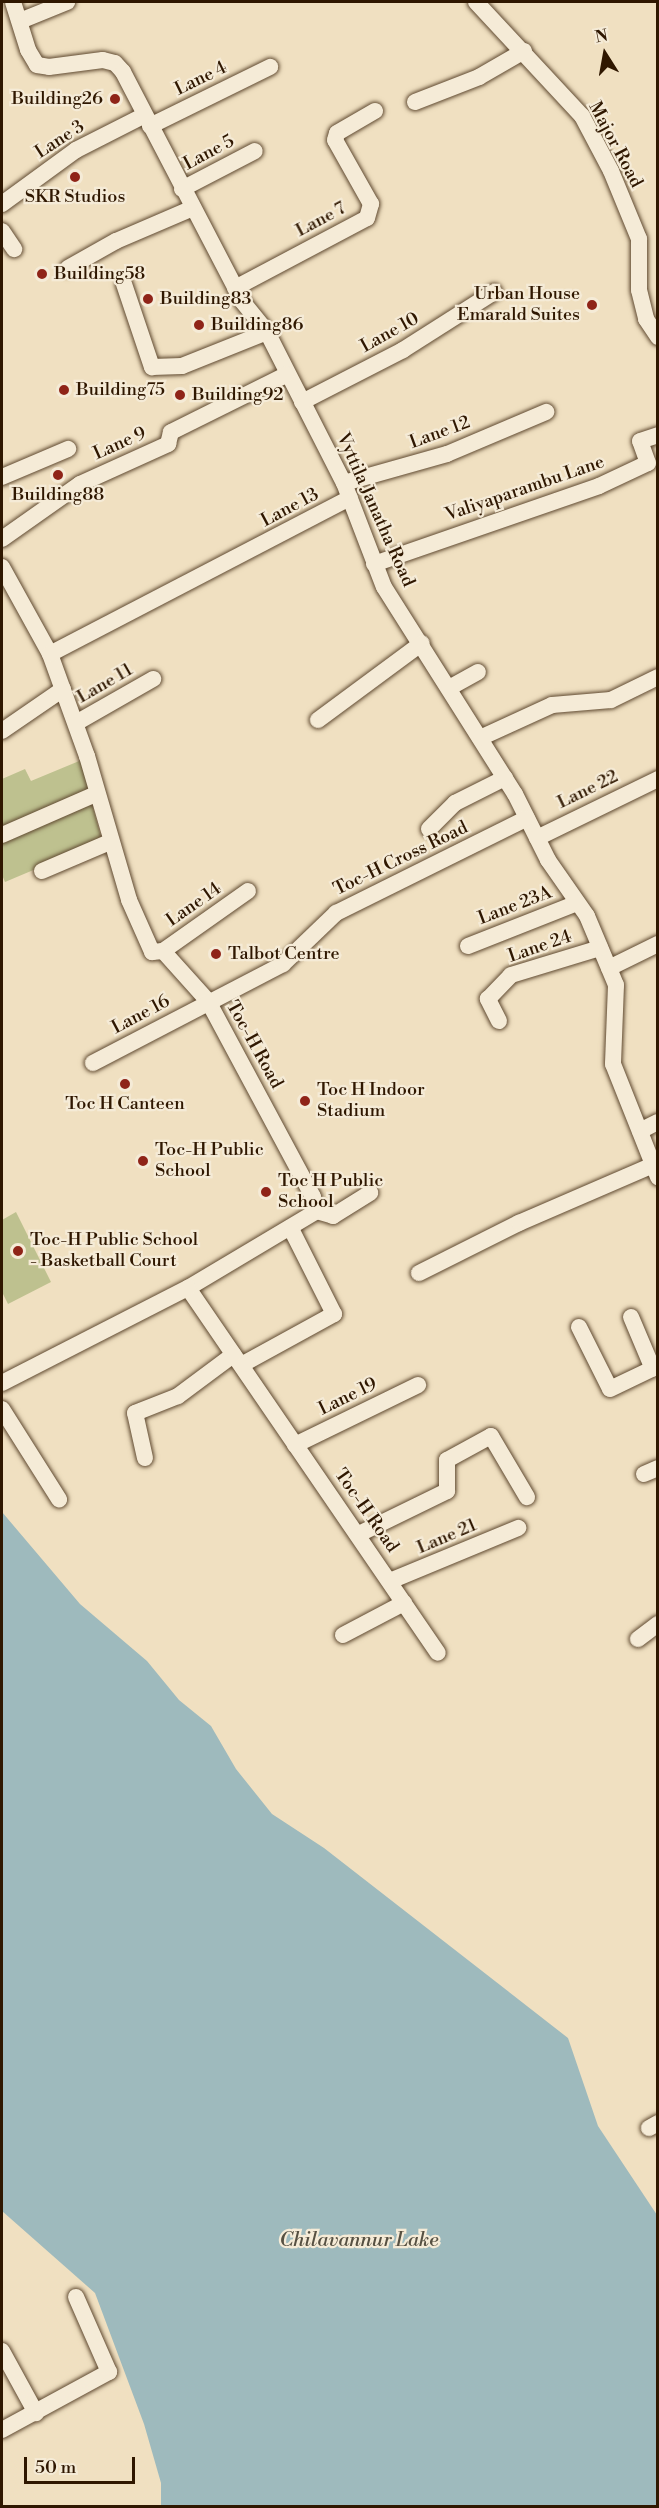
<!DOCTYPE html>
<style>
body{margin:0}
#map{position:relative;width:659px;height:2508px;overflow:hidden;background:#f0e0c1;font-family:"Libre Bodoni",serif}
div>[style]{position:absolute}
.green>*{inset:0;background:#bec18f}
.water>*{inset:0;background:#9ebabd}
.roads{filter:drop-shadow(0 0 2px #5f4930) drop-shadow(0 0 2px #5f4930)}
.minor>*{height:16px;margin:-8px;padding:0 8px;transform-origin:8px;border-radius:8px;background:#f5ebd7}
.dots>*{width:16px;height:16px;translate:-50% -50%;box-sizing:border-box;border:3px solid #f5ebd7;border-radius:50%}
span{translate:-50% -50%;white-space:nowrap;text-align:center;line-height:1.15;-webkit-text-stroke:4.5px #f5ebd7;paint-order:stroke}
.street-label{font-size:18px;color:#2f1700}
.poi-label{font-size:18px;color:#2f1700}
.right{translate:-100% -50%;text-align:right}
.left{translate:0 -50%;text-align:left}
.water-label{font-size:20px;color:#565042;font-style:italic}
.frame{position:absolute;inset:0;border:3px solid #2f1700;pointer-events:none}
.north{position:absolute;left:575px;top:24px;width:60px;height:60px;-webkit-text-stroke:4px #f5ebd7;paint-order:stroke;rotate:349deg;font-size:16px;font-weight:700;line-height:24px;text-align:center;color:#2f1700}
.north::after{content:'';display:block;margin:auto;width:21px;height:27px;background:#2f1700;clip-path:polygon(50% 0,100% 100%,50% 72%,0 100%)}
.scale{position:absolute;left:24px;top:2457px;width:111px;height:27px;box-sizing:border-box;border:3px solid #2f1700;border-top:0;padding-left:8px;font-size:18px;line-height:21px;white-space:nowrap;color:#2f1700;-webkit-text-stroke:4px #f5ebd7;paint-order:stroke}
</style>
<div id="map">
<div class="green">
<i style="clip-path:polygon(84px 759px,89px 791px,2px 829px,2px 779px,25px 769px,31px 781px)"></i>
<i style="clip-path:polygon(91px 800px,102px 841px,5px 882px,2px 875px,2px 840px)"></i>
<i style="clip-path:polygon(16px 1212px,51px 1282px,8px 1304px,2px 1292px,2px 1220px)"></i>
</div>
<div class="water">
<i style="clip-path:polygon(2px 1512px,80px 1604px,147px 1661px,179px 1700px,211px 1726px,236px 1769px,272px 1814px,324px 1848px,568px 2038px,598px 2126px,657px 2215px,657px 2506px,161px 2506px,161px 2483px,144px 2424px,95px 2293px,2px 2211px)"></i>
</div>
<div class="roads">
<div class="minor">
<i style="left:13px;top:2px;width:50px;rotate:72.6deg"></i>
<i style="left:28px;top:50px;width:17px;rotate:59deg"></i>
<i style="left:37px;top:65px;width:12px;rotate:9deg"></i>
<i style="left:49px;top:67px;width:54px;rotate:-7.4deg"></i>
<i style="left:103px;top:60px;width:12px;rotate:14deg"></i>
<i style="left:115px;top:63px;width:12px;rotate:48deg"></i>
<i style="left:123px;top:72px;width:258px;rotate:62.5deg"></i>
<i style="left:242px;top:301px;width:40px;rotate:51deg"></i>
<i style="left:267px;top:332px;width:169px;rotate:63deg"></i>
<i style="left:344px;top:483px;width:111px;rotate:69deg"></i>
<i style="left:384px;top:587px;width:245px;rotate:57.7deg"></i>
<i style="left:515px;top:794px;width:74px;rotate:63.4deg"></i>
<i style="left:548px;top:860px;width:68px;rotate:55.1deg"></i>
<i style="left:587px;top:916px;width:75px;rotate:67.2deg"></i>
<i style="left:616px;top:985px;width:79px;rotate:92.2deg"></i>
<i style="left:613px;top:1064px;width:122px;rotate:68.3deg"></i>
<i style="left:476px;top:2px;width:156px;rotate:47.1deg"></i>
<i style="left:582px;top:116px;width:62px;rotate:62.2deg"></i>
<i style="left:611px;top:171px;width:74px;rotate:67.6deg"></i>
<i style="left:639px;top:239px;width:51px;rotate:90deg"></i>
<i style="left:639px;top:290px;width:30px;rotate:76deg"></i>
<i style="left:646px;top:319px;width:22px;rotate:56deg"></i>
<i style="left:20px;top:21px;width:51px;rotate:-22deg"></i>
<i style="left:415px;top:102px;width:69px;rotate:-21.3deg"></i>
<i style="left:479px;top:77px;width:52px;rotate:-30deg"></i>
<i style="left:150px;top:126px;width:134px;rotate:-26.2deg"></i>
<i style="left:182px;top:189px;width:82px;rotate:-27.5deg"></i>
<i style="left:2px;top:204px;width:92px;rotate:-36.1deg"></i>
<i style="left:76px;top:150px;width:77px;rotate:-26.9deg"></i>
<i style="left:2px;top:231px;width:22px;rotate:56deg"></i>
<i style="left:68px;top:268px;width:55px;rotate:-29.4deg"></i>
<i style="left:116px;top:241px;width:84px;rotate:-23.2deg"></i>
<i style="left:124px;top:284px;width:88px;rotate:71.4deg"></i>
<i style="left:152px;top:367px;width:30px;rotate:-2deg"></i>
<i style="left:182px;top:366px;width:92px;rotate:-21.8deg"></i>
<i style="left:235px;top:288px;width:149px;rotate:-27.9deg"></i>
<i style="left:367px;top:218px;width:15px;rotate:-74deg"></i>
<i style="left:371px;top:204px;width:73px;rotate:-119.4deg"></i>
<i style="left:335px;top:140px;width:7px;rotate:-74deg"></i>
<i style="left:337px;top:133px;width:44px;rotate:-30.1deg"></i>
<i style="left:302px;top:402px;width:114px;rotate:-27.2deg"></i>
<i style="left:403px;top:350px;width:108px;rotate:-32.5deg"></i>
<i style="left:2px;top:477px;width:72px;rotate:-23deg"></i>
<i style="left:344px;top:483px;width:107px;rotate:-15.7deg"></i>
<i style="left:447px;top:454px;width:108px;rotate:-23deg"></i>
<i style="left:2px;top:539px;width:95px;rotate:-35.2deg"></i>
<i style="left:80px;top:484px;width:97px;rotate:-24.4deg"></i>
<i style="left:168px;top:444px;width:12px;rotate:-76deg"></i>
<i style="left:171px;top:432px;width:128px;rotate:-26.4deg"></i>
<i style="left:374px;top:564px;width:238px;rotate:-19.1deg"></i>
<i style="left:599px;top:486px;width:54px;rotate:-25.1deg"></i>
<i style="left:648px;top:463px;width:23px;rotate:-110deg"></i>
<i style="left:640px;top:441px;width:19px;rotate:-18deg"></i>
<i style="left:2px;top:567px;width:99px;rotate:61.1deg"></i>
<i style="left:50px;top:654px;width:109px;rotate:70.1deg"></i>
<i style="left:87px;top:756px;width:150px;rotate:73.7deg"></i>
<i style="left:129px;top:900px;width:57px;rotate:66.1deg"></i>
<i style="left:152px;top:952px;width:11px;rotate:-5deg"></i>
<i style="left:163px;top:951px;width:67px;rotate:48deg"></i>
<i style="left:208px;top:1001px;width:222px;rotate:61.8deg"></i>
<i style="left:313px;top:1197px;width:15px;rotate:74deg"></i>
<i style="left:317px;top:1211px;width:150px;rotate:149.2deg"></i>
<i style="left:188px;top:1288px;width:442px;rotate:55.6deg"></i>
<i style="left:50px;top:654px;width:338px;rotate:-27.5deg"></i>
<i style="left:449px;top:688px;width:33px;rotate:-29deg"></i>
<i style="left:318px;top:720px;width:129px;rotate:-36.5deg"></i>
<i style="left:76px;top:723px;width:89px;rotate:-29.7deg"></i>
<i style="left:2px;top:731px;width:74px;rotate:-34.5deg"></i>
<i style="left:480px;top:738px;width:79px;rotate:-24.6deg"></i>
<i style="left:552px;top:705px;width:59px;rotate:-4.8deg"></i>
<i style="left:611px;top:700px;width:52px;rotate:-26.1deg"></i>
<i style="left:429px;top:829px;width:37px;rotate:-45deg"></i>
<i style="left:455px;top:803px;width:56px;rotate:-26.6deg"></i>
<i style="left:2px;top:835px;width:103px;rotate:-23.6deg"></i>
<i style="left:537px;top:838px;width:135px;rotate:-26deg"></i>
<i style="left:42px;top:871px;width:74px;rotate:-23.1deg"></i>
<i style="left:468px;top:946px;width:117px;rotate:-21.5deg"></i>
<i style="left:163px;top:951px;width:104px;rotate:-35.2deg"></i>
<i style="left:609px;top:968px;width:55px;rotate:-26.1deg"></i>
<i style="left:499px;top:1021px;width:25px;rotate:-117deg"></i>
<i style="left:488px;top:999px;width:33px;rotate:-46deg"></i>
<i style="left:511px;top:975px;width:93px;rotate:-16.9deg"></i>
<i style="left:93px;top:1063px;width:214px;rotate:-27.5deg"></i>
<i style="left:283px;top:964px;width:74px;rotate:-43.9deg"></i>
<i style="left:336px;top:913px;width:213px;rotate:-26.4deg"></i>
<i style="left:640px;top:1131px;width:20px;rotate:-27deg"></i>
<i style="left:317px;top:1211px;width:17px;rotate:17deg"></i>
<i style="left:333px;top:1216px;width:44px;rotate:-31.9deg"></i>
<i style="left:419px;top:1273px;width:112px;rotate:-26.6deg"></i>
<i style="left:519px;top:1223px;width:146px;rotate:-23.4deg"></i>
<i style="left:631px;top:1317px;width:56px;rotate:67.1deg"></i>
<i style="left:579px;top:1327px;width:69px;rotate:63.4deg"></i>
<i style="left:610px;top:1389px;width:53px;rotate:-25.6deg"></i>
<i style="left:243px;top:1364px;width:104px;rotate:-28.8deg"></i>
<i style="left:334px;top:1314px;width:97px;rotate:-116.8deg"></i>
<i style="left:2px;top:1383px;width:209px;rotate:-27.1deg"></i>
<i style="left:2px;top:1409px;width:107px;rotate:57.7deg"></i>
<i style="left:295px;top:1445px;width:137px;rotate:-26deg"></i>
<i style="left:145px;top:1458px;width:46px;rotate:-102.5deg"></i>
<i style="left:135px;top:1413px;width:46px;rotate:-21.6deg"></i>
<i style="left:178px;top:1396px;width:69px;rotate:-36.7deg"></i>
<i style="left:644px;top:1474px;width:15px;rotate:-23deg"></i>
<i style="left:359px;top:1534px;width:98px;rotate:-26deg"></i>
<i style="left:447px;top:1491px;width:31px;rotate:-90deg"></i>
<i style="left:447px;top:1460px;width:50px;rotate:-28.6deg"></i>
<i style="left:491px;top:1436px;width:71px;rotate:59.5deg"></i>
<i style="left:390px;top:1581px;width:139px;rotate:-22.5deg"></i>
<i style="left:343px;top:1635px;width:69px;rotate:-27.7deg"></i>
<i style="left:638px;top:1639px;width:25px;rotate:-37deg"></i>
<i style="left:649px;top:2128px;width:10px;rotate:-29deg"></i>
<i style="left:2px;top:2351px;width:71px;rotate:61.3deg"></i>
<i style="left:2px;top:2430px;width:122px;rotate:-28.5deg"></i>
<i style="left:109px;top:2372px;width:82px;rotate:-113.7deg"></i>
</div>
</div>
<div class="dots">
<i style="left:115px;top:99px;background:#8f2418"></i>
<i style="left:75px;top:177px;background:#8f2418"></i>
<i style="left:42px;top:274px;background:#8f2418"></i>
<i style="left:148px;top:299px;background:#8f2418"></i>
<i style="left:592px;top:305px;background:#8f2418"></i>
<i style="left:199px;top:325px;background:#8f2418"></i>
<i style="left:64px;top:390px;background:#8f2418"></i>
<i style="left:180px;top:395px;background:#8f2418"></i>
<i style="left:58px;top:475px;background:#8f2418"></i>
<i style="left:216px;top:954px;background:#8f2418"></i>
<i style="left:125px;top:1084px;background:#8f2418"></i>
<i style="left:305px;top:1101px;background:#8f2418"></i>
<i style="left:143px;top:1161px;background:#8f2418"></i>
<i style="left:266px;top:1192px;background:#8f2418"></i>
<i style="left:18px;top:1251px;background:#8f2418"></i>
</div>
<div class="street-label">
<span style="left:201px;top:79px;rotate:-26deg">Lane 4</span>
<span style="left:60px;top:140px;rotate:-33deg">Lane 3</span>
<span style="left:615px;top:145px;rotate:62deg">Major Road</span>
<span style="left:209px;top:153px;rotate:-28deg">Lane 5</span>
<span style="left:321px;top:220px;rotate:-28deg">Lane 7</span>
<span style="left:390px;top:333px;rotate:-29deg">Lane 10</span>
<span style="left:440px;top:433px;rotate:-20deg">Lane 12</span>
<span style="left:120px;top:444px;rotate:-24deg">Lane 9</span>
<span style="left:525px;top:489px;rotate:-19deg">Valiyaparambu Lane</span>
<span style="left:290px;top:508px;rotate:-28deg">Lane 13</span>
<span style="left:375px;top:510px;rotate:66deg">Vyttila Janatha Road</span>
<span style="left:105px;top:684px;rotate:-30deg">Lane 11</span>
<span style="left:588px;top:790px;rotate:-26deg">Lane 22</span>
<span style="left:401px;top:859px;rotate:-26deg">Toc-H Cross Road</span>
<span style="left:194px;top:905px;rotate:-35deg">Lane 14</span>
<span style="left:515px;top:906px;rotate:-21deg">Lane 23A</span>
<span style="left:540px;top:947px;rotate:-19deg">Lane 24</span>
<span style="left:141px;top:1015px;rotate:-28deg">Lane 16</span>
<span style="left:254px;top:1045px;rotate:61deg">Toc-H Road</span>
<span style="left:348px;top:1397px;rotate:-26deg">Lane 19</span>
<span style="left:366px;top:1511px;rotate:55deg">Toc-H Road</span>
<span style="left:447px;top:1537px;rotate:-23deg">Lane 21</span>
</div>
<div class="poi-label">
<span class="right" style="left:103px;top:99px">Building26</span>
<span style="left:75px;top:197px">SKR Studios</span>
<span class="left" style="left:54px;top:274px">Building58</span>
<span class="right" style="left:580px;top:305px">Urban House<br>Emarald Suites</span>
<span class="left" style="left:160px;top:299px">Building83</span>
<span class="left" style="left:211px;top:325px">Building86</span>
<span class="left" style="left:76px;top:390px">Building75</span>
<span class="left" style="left:192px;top:395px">Building92</span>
<span style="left:58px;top:495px">Building88</span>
<span class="left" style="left:228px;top:954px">Talbot Centre</span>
<span class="left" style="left:317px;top:1101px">Toc H Indoor<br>Stadium</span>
<span style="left:125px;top:1104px">Toc H Canteen</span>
<span class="left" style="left:155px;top:1161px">Toc-H Public<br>School</span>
<span class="left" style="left:278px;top:1192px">Toc H Public<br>School</span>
<span class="left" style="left:30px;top:1251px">Toc-H Public School<br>- Basketball Court</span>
</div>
<div class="water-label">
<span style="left:359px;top:2240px">Chilavannur Lake</span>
</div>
<div class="frame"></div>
<div class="north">N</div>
<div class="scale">50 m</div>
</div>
